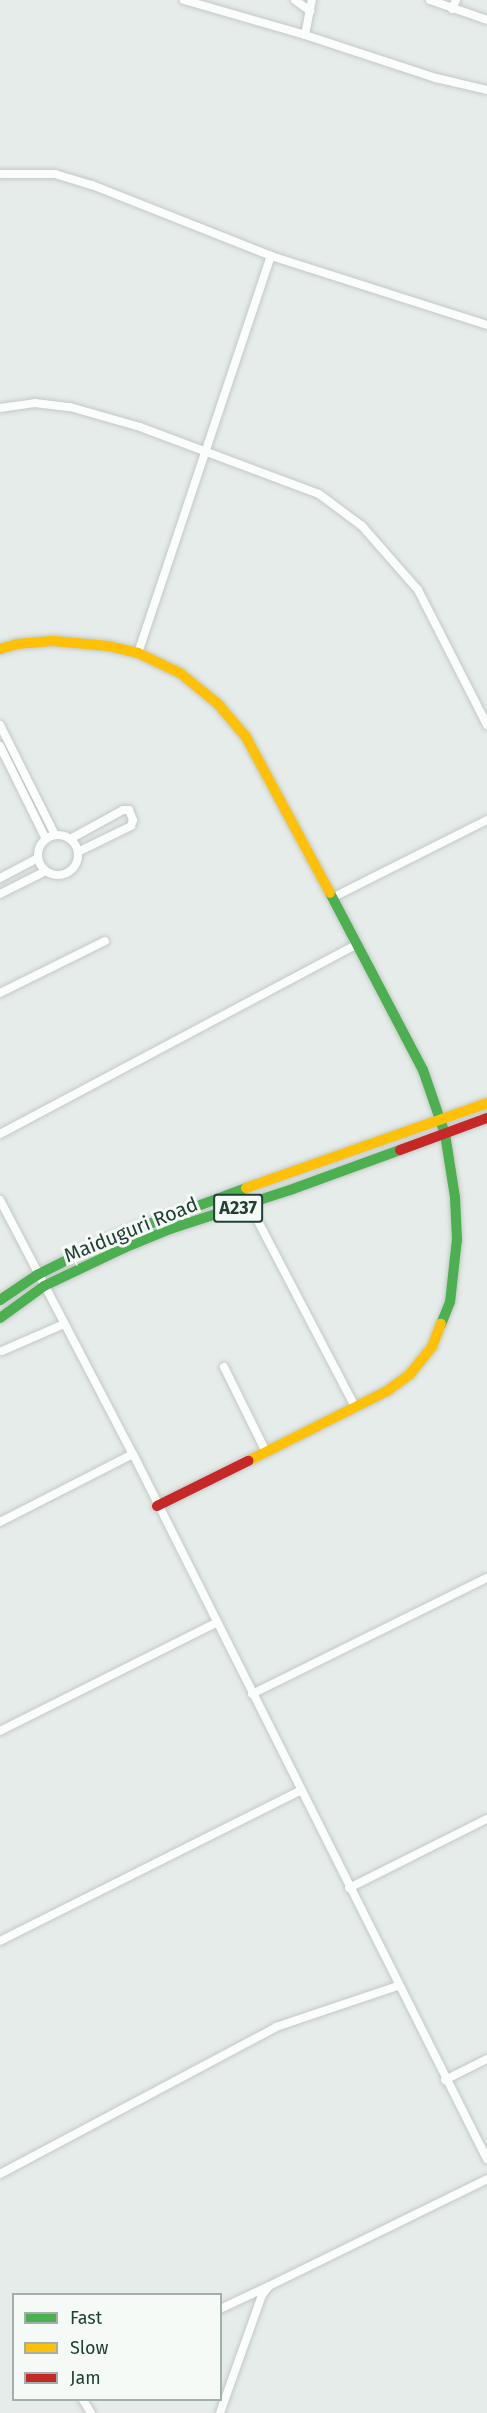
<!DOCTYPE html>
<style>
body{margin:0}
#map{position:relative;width:487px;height:2413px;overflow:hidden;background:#e6ece9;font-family:"Fira Sans",sans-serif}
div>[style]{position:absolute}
.roads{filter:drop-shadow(0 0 2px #c3c9c6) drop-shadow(0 0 2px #c3c9c6)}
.street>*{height:8px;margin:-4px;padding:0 4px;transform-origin:4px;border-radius:4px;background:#fbfcfc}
.street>.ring{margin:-4px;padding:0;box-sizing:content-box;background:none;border:8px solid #fbfcfc;border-radius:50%}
.fast>*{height:10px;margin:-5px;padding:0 5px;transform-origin:5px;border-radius:5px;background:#4caf50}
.slow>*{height:10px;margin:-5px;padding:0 5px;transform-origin:5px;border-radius:5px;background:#ffc107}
.jam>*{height:10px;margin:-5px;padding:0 5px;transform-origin:5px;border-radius:5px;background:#c62828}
span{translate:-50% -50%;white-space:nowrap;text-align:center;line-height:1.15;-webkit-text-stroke:6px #f5faf7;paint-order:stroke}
.shield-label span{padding:2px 4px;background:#f5faf7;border:2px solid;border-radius:4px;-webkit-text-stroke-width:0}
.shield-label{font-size:18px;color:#224136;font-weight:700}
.street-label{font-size:20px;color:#224136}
.legend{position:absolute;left:12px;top:2293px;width:210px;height:108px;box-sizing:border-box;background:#f5faf7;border:2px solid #a1b0aa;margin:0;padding:8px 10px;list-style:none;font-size:18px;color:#224136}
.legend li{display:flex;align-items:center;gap:12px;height:30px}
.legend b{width:30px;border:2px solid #a1b0aa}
</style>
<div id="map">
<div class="roads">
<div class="street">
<i style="left:184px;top:0;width:126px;rotate:16.1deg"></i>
<i style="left:305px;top:35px;width:138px;rotate:18.2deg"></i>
<i style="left:436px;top:78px;width:52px;rotate:13.2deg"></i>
<i style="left:295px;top:0;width:19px;rotate:36deg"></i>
<i style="left:430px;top:0;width:60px;rotate:19.3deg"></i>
<i style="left:452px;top:9px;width:10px;rotate:-66deg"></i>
<i style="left:305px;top:35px;width:36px;rotate:-79deg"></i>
<i style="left:0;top:174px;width:55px"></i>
<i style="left:55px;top:174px;width:39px;rotate:17deg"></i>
<i style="left:92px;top:185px;width:193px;rotate:21.6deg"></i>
<i style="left:0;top:408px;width:35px;rotate:-8deg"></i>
<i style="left:35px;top:403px;width:35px;rotate:7deg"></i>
<i style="left:70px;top:407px;width:73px;rotate:15.9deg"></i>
<i style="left:140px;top:427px;width:191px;rotate:20.5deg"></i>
<i style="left:319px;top:494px;width:54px;rotate:36.7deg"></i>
<i style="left:362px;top:526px;width:85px;rotate:48.8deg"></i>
<i style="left:418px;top:590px;width:152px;rotate:62.9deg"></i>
<i style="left:138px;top:653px;width:419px;rotate:-71.5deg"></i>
<i style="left:271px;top:256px;width:227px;rotate:17.7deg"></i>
<i style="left:0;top:725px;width:123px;rotate:63.4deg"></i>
<i style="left:0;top:746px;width:104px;rotate:63.7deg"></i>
<i class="ring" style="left:38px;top:835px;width:32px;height:32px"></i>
<i style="left:70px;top:839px;width:60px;rotate:-28.7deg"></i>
<i style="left:123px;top:810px;width:6px"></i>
<i style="left:129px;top:810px;width:11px;rotate:68deg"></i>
<i style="left:133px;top:820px;width:6px;rotate:108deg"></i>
<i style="left:131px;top:826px;width:59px;rotate:153.9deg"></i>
<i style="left:0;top:878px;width:43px;rotate:-27.8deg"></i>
<i style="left:0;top:894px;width:51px;rotate:-26.6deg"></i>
<i style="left:332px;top:898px;width:174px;rotate:-26.7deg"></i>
<i style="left:0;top:993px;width:117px;rotate:-26.3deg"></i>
<i style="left:0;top:1134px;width:403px;rotate:-28deg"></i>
<i style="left:0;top:1200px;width:287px;rotate:62.4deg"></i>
<i style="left:133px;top:1454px;width:789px;rotate:63.34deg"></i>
<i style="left:249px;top:1204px;width:229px;rotate:62.4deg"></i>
<i style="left:2px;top:1351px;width:68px;rotate:-23.5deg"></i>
<i style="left:224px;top:1367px;width:93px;rotate:63.7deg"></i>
<i style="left:0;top:1522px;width:149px;rotate:-27.1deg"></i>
<i style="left:252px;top:1694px;width:262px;rotate:-26.3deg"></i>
<i style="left:0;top:1731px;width:241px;rotate:-26.6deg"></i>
<i style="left:349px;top:1888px;width:154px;rotate:-26.6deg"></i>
<i style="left:0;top:1941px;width:337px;rotate:-26.6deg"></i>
<i style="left:445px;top:2080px;width:47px;rotate:-26.6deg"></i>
<i style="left:0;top:2174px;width:313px;rotate:-28deg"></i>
<i style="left:276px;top:2027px;width:129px;rotate:-18.6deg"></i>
<i style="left:220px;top:2309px;width:54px;rotate:-25.1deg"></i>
<i style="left:83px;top:2400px;width:15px;rotate:58deg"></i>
<i style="left:220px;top:2413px;width:125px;rotate:-70.4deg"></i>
<i style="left:262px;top:2295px;width:11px;rotate:-52deg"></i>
<i style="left:269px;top:2286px;width:243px;rotate:-26.1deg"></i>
</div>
<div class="fast">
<i style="left:330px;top:893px;width:200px;rotate:62.3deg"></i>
<i style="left:423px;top:1070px;width:68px;rotate:71deg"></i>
<i style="left:445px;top:1134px;width:64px;rotate:81deg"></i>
<i style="left:455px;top:1197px;width:42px;rotate:87.3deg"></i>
<i style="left:457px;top:1239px;width:63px;rotate:96.3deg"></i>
<i style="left:450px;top:1302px;width:24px;rotate:112deg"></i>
<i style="left:0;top:1300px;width:45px;rotate:-34deg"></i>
<i style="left:37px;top:1275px;width:80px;rotate:-26.6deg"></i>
<i style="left:109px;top:1239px;width:146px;rotate:-20.4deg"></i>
<i style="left:0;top:1318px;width:54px;rotate:-36deg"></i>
<i style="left:44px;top:1286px;width:89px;rotate:-25.4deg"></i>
<i style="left:124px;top:1248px;width:50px;rotate:-22.4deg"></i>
<i style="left:170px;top:1229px;width:126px;rotate:-18deg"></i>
<i style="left:290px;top:1190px;width:117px;rotate:-20deg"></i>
</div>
<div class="slow">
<i style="left:0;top:649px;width:18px;rotate:-16deg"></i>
<i style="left:17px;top:644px;width:37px;rotate:-5deg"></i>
<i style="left:54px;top:641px;width:54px;rotate:5.3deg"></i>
<i style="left:108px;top:646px;width:31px;rotate:13deg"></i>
<i style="left:138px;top:653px;width:47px;rotate:25.5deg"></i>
<i style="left:180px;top:673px;width:49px;rotate:39.2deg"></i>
<i style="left:218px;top:704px;width:43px;rotate:49.7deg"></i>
<i style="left:246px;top:737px;width:177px;rotate:61.7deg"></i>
<i style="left:246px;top:1188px;width:256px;rotate:-19.4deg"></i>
<i style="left:248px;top:1461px;width:156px;rotate:-26.7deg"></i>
<i style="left:387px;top:1391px;width:29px;rotate:-36deg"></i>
<i style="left:410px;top:1374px;width:35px;rotate:-51deg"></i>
<i style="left:432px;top:1347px;width:25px;rotate:-69deg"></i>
</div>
<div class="jam">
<i style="left:400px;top:1150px;width:93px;rotate:-20.2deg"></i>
<i style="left:157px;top:1506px;width:102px;rotate:-26.3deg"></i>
</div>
</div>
<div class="shield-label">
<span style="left:238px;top:1208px">A237</span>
</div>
<div class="street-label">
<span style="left:131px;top:1230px;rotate:-22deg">Maiduguri Road</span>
</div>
<ul class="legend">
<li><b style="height:8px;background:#4caf50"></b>Fast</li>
<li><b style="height:8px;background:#ffc107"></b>Slow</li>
<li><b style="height:8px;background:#c62828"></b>Jam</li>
</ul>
</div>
